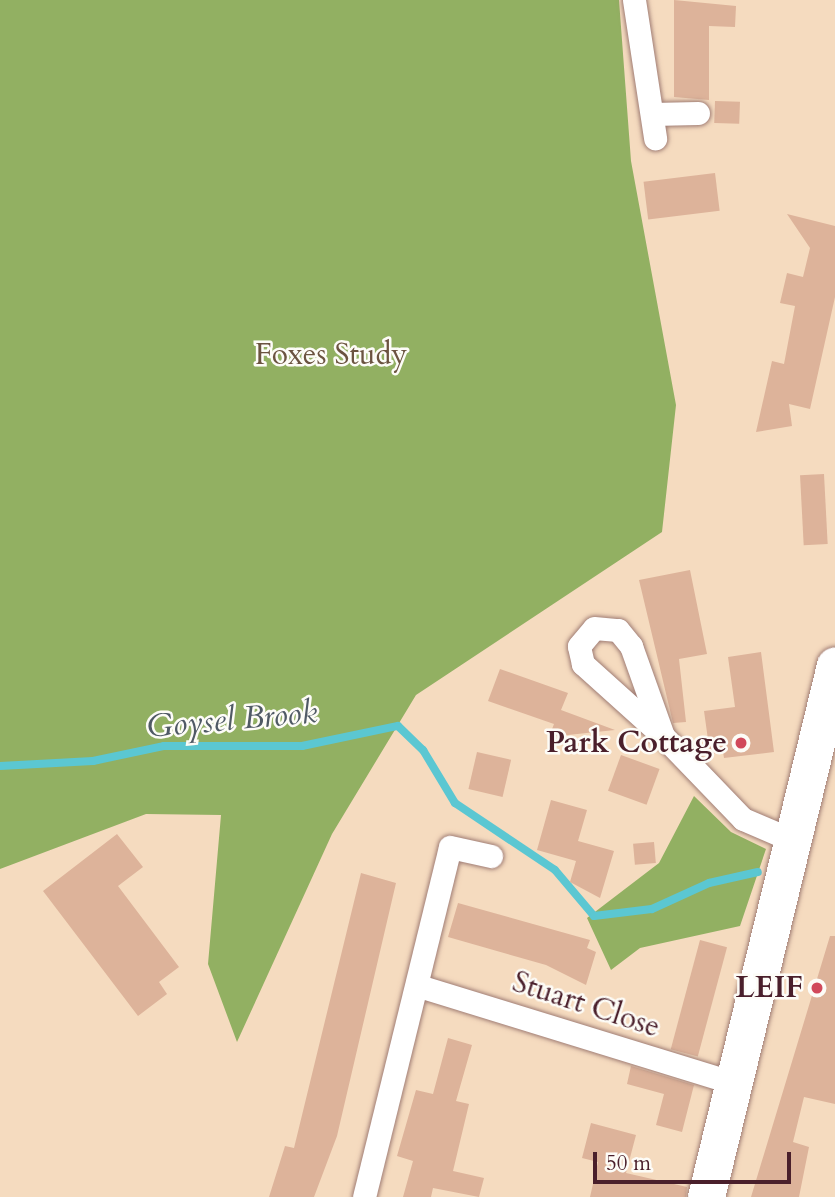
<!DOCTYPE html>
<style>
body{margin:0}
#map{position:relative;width:835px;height:1197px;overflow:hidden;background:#f5dbbf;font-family:Cardo,serif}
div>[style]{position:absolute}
.forest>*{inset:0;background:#92b062}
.stream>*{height:8px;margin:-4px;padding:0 4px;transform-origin:4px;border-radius:4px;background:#5bc7d2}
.building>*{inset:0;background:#ddb39a;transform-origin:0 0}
.roads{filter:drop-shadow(0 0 2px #a07d75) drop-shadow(0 0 2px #a07d75)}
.minor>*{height:23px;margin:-11.5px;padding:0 11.5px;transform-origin:11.5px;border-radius:11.5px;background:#fff}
.primary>*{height:37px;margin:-18.5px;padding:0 18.5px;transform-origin:18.5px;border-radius:18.5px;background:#fff}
.dots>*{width:19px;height:19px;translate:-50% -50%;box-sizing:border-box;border:4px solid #fdfcf7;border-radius:50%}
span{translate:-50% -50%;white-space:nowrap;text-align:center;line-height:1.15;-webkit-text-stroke:5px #fdfcf7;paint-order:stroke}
.park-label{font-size:30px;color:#6b5340}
.poi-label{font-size:30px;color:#4a1f2b;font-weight:700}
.right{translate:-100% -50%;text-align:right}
.street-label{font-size:30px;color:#4a1f2b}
.water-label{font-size:32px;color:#505a65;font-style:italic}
.scale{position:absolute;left:593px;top:1152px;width:198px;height:32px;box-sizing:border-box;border:4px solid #4a1f2b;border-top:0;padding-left:9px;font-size:21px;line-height:24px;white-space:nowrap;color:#4a1f2b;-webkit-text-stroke:5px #fdfcf7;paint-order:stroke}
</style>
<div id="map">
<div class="forest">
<i style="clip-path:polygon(0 0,619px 0,631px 161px,676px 405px,662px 532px,416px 695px,332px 834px,237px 1042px,208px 964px,221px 815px,146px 814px,0 869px)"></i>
<i style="clip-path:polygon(694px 796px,731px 832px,766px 849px,740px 926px,640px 948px,611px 970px,587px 918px,659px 863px)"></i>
</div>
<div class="stream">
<i style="left:0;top:766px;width:93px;rotate:-3.1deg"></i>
<i style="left:93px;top:761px;width:73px;rotate:-11.9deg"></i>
<i style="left:164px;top:746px;width:138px"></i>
<i style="left:302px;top:746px;width:98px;rotate:-11.8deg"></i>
<i style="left:398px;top:726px;width:35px;rotate:44deg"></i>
<i style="left:423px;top:750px;width:62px;rotate:58.9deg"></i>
<i style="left:455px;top:803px;width:120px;rotate:33.8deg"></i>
<i style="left:555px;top:870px;width:60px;rotate:49.7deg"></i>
<i style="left:594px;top:916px;width:58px;rotate:-6.9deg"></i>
<i style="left:652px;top:909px;width:63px;rotate:-24.5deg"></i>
<i style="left:709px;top:883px;width:50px;rotate:-12.7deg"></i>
</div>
<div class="building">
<i style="clip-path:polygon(674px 0,736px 6px,735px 27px,709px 26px,709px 100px,674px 97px)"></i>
<i style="left:715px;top:101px;width:25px;height:22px;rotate:2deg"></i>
<i style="left:715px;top:173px;width:38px;height:72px;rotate:83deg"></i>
<i style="clip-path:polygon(787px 214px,835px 226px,835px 297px,810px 409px,789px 404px,792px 426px,756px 432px,772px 361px,784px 364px,795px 306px,780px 303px,787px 273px,803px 277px,810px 248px)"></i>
<i style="left:824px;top:474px;width:70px;height:24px;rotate:87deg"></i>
<i style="clip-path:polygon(690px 570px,707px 654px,679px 659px,686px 722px,673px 723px,639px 580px)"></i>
<i style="clip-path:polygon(761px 652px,774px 752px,724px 758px,723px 752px,710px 754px,704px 711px,735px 707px,728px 657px)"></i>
<i style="clip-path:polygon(500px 669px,568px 693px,561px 710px,615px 730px,549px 737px,554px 724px,488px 701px)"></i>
<i style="left:477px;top:752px;width:35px;height:38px;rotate:13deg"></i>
<i style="left:621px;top:755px;width:41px;height:38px;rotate:20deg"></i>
<i style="clip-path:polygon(551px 800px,587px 810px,578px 841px,614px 851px,600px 898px,570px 882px,576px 861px,537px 850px)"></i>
<i style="clip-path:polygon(117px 834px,143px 867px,118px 886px,179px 967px,159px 982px,167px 994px,138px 1016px,43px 891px)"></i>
<i style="left:654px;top:842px;width:21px;height:21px;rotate:85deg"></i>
<i style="clip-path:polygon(361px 873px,396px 883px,337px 1136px,314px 1197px,269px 1197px,285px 1146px,294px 1148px)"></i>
<i style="clip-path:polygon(458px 903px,590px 940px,587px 948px,596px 952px,586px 985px,546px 965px,448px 937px)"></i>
<i style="clip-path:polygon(830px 936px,835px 936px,835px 1104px,804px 1097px,793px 1142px,809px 1147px,799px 1197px,751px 1197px)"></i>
<i style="left:700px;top:940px;width:28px;height:113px;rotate:15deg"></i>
<i style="clip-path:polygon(448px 1038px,472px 1045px,456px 1101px,469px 1104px,453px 1171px,484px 1178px,479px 1197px,433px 1188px,431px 1197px,403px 1197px,413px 1161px,397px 1156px,416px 1090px,433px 1094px)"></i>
<i style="clip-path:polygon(631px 1066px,694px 1085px,682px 1132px,656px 1125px,664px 1094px,627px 1084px)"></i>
<i style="clip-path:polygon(591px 1123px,636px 1135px,626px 1173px,687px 1187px,686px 1197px,590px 1197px,598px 1162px,582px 1158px)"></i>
</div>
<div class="roads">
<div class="minor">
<i style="left:634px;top:0;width:140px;rotate:81.3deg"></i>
<i style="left:652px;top:114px;width:46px;rotate:-1.2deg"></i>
<i style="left:594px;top:628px;width:24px;rotate:5deg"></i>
<i style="left:618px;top:630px;width:21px;rotate:51deg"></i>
<i style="left:631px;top:646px;width:96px;rotate:70.4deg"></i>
<i style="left:663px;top:736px;width:108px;rotate:-138deg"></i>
<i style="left:583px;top:664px;width:18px;rotate:-103deg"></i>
<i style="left:579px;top:646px;width:23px;rotate:-50deg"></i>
<i style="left:663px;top:736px;width:115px;rotate:46.1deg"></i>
<i style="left:743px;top:819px;width:53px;rotate:23.2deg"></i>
<i style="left:419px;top:986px;width:330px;rotate:17.1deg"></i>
<i style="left:364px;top:1197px;width:360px;rotate:-76.2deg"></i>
<i style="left:450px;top:847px;width:42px;rotate:12.4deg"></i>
</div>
<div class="primary">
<i style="left:706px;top:1197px;width:547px;rotate:-76.37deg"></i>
</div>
</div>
<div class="dots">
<i style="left:741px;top:743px;background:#d1495b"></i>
<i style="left:817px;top:988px;background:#d1495b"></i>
</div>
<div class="park-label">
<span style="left:331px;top:355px">Foxes Study</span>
</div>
<div class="poi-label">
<span class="right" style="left:727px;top:743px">Park Cottage</span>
<span class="right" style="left:803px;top:988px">LEIF</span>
</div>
<div class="street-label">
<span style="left:586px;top:1005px;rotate:18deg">Stuart Close</span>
</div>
<div class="water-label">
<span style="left:232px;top:720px;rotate:-5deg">Goysel Brook</span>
</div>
<div class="scale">50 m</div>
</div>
